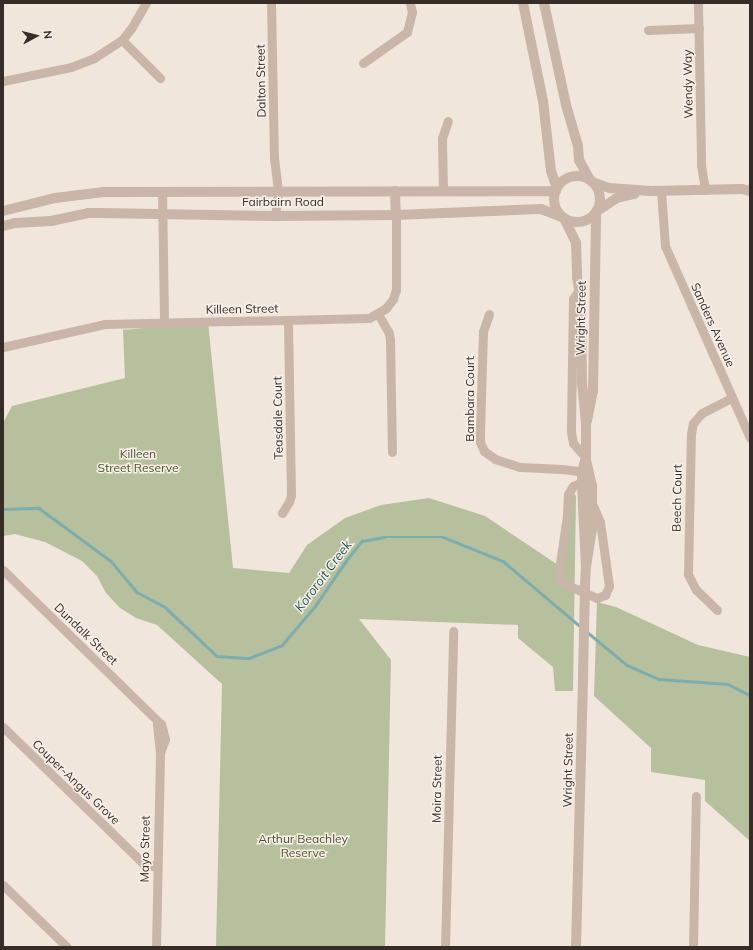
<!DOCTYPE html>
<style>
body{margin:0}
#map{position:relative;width:753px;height:950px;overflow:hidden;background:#f1e6dc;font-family:Mulish,sans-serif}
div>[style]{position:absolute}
.green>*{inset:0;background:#b6c09c}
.stream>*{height:2.5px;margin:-1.25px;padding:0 1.25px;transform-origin:1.25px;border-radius:1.25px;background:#7cadad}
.minor>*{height:9px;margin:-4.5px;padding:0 4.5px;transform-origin:4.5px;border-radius:4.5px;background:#c9b6a8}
.tertiary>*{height:10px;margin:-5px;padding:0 5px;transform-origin:5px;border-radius:5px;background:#c9b6a8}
.tertiary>.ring{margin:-5px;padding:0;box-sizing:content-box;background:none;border:10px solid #c9b6a8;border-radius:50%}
.tertiary-bridge>*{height:10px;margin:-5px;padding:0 5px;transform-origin:5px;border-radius:5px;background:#c9b6a8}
span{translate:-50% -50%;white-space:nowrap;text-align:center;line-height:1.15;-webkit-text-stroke:3px #f9f0e8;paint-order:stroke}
.street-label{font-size:12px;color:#362c28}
.park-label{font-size:12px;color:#47532d}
.water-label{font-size:13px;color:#1f5556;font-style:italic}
.frame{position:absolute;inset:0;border:4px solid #362c28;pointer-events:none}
.north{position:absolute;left:16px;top:16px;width:40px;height:40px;-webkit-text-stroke:3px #f9f0e8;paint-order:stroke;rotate:83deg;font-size:11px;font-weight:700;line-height:16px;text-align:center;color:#362c28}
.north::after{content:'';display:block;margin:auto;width:14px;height:18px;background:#362c28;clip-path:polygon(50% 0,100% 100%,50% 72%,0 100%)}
</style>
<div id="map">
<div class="green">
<i style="clip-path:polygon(208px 322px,233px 568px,289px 573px,307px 545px,345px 518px,381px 505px,429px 498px,485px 516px,561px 567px,572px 495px,574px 493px,576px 496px,573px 691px,555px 691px,553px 667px,518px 638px,518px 625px,359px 619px,391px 660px,385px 947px,216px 947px,222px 684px,157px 625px,136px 618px,120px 608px,106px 593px,97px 576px,82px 561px,45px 542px,15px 534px,3px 536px,3px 423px,12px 406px,125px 378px,123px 330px)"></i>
<i style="clip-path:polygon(597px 602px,616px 607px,698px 645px,750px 657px,750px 841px,705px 801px,705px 780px,651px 772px,651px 748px,594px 696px)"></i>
</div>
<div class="stream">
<i style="left:3px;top:509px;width:36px;rotate:-2deg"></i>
<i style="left:39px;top:508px;width:89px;rotate:36.4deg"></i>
<i style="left:111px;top:561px;width:40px;rotate:50deg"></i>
<i style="left:137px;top:592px;width:32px;rotate:28deg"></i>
<i style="left:165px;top:607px;width:71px;rotate:43.3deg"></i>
<i style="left:217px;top:656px;width:32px;rotate:4deg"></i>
<i style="left:249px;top:658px;width:34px;rotate:-21deg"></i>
<i style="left:281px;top:646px;width:52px;rotate:-49.6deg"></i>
<i style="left:315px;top:606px;width:58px;rotate:-55.5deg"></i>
<i style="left:348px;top:558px;width:22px;rotate:-51deg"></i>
<i style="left:362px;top:541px;width:22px;rotate:-10deg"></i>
<i style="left:384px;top:537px;width:59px"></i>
<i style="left:443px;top:537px;width:65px;rotate:21.8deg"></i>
<i style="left:503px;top:561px;width:102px;rotate:40.2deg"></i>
<i style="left:586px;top:631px;width:53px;rotate:39.7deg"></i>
<i style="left:627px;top:665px;width:35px;rotate:24deg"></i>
<i style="left:659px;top:679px;width:69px;rotate:4.1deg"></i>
<i style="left:728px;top:684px;width:25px;rotate:27deg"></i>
</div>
<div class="minor">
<i style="left:271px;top:3px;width:155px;rotate:88.9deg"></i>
<i style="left:274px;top:158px;width:34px;rotate:83deg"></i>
<i style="left:278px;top:192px;width:24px;rotate:97deg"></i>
<i style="left:698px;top:3px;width:162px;rotate:88.9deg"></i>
<i style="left:701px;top:165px;width:25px;rotate:81deg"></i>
<i style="left:648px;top:30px;width:51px;rotate:-2.2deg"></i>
<i style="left:122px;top:40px;width:54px;rotate:45deg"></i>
<i style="left:363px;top:63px;width:54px;rotate:-35.2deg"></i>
<i style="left:407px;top:32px;width:21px;rotate:-76deg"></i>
<i style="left:412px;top:12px;width:9px;rotate:-103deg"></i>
<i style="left:3px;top:81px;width:69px;rotate:-11.6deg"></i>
<i style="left:71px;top:67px;width:25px;rotate:-21deg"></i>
<i style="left:94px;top:58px;width:33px;rotate:-33deg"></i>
<i style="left:122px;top:40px;width:16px;rotate:-52deg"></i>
<i style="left:132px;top:27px;width:28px;rotate:-60deg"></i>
<i style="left:162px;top:191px;width:131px;rotate:89.1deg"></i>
<i style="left:443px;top:191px;width:53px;rotate:-91.1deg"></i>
<i style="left:442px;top:138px;width:18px;rotate:-71deg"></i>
<i style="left:661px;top:191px;width:55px;rotate:85.8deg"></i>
<i style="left:665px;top:246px;width:210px;rotate:66.1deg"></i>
<i style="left:579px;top:290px;width:11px;rotate:124deg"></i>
<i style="left:573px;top:299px;width:133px;rotate:90.9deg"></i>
<i style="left:571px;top:432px;width:11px;rotate:80deg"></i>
<i style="left:573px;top:443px;width:20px;rotate:49deg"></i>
<i style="left:378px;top:314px;width:22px;rotate:60deg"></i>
<i style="left:389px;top:333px;width:7px;rotate:82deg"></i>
<i style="left:390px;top:340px;width:112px;rotate:89deg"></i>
<i style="left:489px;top:314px;width:18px;rotate:109deg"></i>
<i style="left:483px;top:331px;width:100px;rotate:91.7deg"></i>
<i style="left:480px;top:431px;width:11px;rotate:90deg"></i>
<i style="left:480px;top:442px;width:10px;rotate:66deg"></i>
<i style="left:484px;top:451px;width:14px;rotate:36deg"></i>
<i style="left:495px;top:459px;width:26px;rotate:18deg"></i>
<i style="left:520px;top:467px;width:42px;rotate:2.7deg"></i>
<i style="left:562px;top:469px;width:26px;rotate:7deg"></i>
<i style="left:3px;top:347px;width:105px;rotate:-12.7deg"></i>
<i style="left:105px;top:324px;width:264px;rotate:-1.3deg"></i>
<i style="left:369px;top:318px;width:20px;rotate:-30deg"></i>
<i style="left:386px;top:308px;width:11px;rotate:-52deg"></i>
<i style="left:393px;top:299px;width:9px;rotate:-72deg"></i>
<i style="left:396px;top:290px;width:75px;rotate:-90deg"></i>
<i style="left:582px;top:485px;width:4px;rotate:-166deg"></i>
<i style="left:578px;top:484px;width:5px;rotate:158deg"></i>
<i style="left:573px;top:486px;width:9px;rotate:122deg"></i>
<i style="left:568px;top:494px;width:22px;rotate:93deg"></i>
<i style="left:567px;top:516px;width:61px;rotate:98.5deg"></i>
<i style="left:558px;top:576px;width:11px;rotate:49deg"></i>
<i style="left:565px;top:584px;width:35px;rotate:24deg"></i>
<i style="left:597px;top:598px;width:9px;rotate:-21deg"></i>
<i style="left:605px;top:595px;width:10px;rotate:-66deg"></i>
<i style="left:609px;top:586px;width:65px;rotate:-98deg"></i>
<i style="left:600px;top:522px;width:21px;rotate:-113deg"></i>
<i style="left:282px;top:513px;width:13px;rotate:-58deg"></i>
<i style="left:289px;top:502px;width:7px;rotate:-74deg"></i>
<i style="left:291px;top:495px;width:175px;rotate:-91deg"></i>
<i style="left:3px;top:570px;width:221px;rotate:44.3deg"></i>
<i style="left:161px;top:724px;width:16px;rotate:75deg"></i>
<i style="left:165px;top:739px;width:15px;rotate:110deg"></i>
<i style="left:717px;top:610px;width:29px;rotate:-136deg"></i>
<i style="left:696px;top:590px;width:18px;rotate:-117deg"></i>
<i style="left:688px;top:574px;width:140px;rotate:-88.8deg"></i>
<i style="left:691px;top:434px;width:11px;rotate:-80deg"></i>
<i style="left:693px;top:423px;width:13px;rotate:-48deg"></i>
<i style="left:702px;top:413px;width:34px;rotate:-27deg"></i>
<i style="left:3px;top:727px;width:195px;rotate:44.2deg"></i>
<i style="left:143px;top:863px;width:15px;rotate:16deg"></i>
<i style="left:3px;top:885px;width:89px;rotate:44.1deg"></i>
<i style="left:156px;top:947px;width:194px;rotate:-88.8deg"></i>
<i style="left:160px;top:753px;width:29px;rotate:-96deg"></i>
<i style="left:445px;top:947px;width:316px;rotate:-88.5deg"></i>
<i style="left:693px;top:947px;width:151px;rotate:-88.9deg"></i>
</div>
<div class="tertiary">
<i style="left:523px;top:3px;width:100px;rotate:78.5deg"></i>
<i style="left:543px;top:101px;width:70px;rotate:83.5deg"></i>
<i style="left:551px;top:171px;width:18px;rotate:71deg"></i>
<i style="left:544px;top:3px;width:104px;rotate:77.8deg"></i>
<i style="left:566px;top:105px;width:43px;rotate:73.7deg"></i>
<i style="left:578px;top:146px;width:14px;rotate:86deg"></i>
<i style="left:579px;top:160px;width:23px;rotate:61deg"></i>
<i class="ring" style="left:554px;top:176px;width:36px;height:36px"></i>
<i style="left:592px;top:182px;width:18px;rotate:19deg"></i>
<i style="left:609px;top:188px;width:42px;rotate:4.1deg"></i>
<i style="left:651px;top:191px;width:91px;rotate:-1.3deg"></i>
<i style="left:742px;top:189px;width:8px;rotate:14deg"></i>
<i style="left:395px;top:191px;width:24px;rotate:88deg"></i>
<i style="left:3px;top:211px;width:54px;rotate:-14deg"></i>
<i style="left:55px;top:198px;width:49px;rotate:-7deg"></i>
<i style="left:104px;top:192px;width:452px;rotate:-0.1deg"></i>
<i style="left:597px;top:211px;width:24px;rotate:-33deg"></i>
<i style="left:617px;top:198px;width:18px;rotate:-13deg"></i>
<i style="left:564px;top:218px;width:28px;rotate:64deg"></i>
<i style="left:576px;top:243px;width:34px;rotate:88deg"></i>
<i style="left:577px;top:277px;width:25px;rotate:81deg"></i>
<i style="left:581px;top:302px;width:81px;rotate:89.3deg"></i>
<i style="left:582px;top:383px;width:40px;rotate:84.3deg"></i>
<i style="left:586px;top:423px;width:37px;rotate:90deg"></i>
<i style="left:586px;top:460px;width:26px;rotate:77deg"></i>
<i style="left:592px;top:485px;width:44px;rotate:90deg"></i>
<i style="left:592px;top:529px;width:37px;rotate:99deg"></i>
<i style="left:3px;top:226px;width:12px;rotate:-14deg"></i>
<i style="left:15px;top:223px;width:36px;rotate:-3deg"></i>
<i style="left:51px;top:221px;width:38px;rotate:-12deg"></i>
<i style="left:88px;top:213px;width:12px"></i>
<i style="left:100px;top:213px;width:175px;rotate:1deg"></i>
<i style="left:275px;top:216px;width:121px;rotate:-0.5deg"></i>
<i style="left:396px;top:215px;width:145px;rotate:-2.4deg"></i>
<i style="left:541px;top:209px;width:22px;rotate:21deg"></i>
<i style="left:587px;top:421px;width:31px;rotate:-79deg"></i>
<i style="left:593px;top:391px;width:179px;rotate:-89deg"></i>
<i style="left:585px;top:461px;width:11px;rotate:105deg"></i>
<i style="left:582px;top:472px;width:13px;rotate:90deg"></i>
<i style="left:582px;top:485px;width:81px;rotate:87.2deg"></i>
<i style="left:586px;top:566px;width:21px;rotate:93deg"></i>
<i style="left:576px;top:947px;width:271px;rotate:-88.5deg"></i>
</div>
<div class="tertiary-bridge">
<i style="left:583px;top:676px;width:89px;rotate:-88.7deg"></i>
</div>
<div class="street-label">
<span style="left:261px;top:81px;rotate:-91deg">Dalton Street</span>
<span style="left:688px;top:84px;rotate:-91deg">Wendy Way</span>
<span style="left:283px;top:202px">Fairbairn Road</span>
<span style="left:242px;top:309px;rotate:-1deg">Killeen Street</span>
<span style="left:581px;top:318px;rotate:-89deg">Wright Street</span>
<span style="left:713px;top:325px;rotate:66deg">Sanders Avenue</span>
<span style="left:470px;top:399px;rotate:-90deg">Bambara Court</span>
<span style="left:278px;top:418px;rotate:-91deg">Teasdale Court</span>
<span style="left:677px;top:498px;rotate:-89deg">Beech Court</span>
<span style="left:86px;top:634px;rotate:44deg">Dundalk Street</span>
<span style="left:568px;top:770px;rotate:-89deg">Wright Street</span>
<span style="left:76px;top:782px;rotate:44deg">Couper-Angus Grove</span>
<span style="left:437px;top:789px;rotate:-89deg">Moira Street</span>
<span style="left:145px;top:849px;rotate:-89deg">Mayo Street</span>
</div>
<div class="park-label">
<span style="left:138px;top:461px">Killeen<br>Street Reserve</span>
<span style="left:303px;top:846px">Arthur Beachley<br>Reserve</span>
</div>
<div class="water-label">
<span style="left:323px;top:576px;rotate:-53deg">Kororoit Creek</span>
</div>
<div class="frame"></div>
<div class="north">N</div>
</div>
